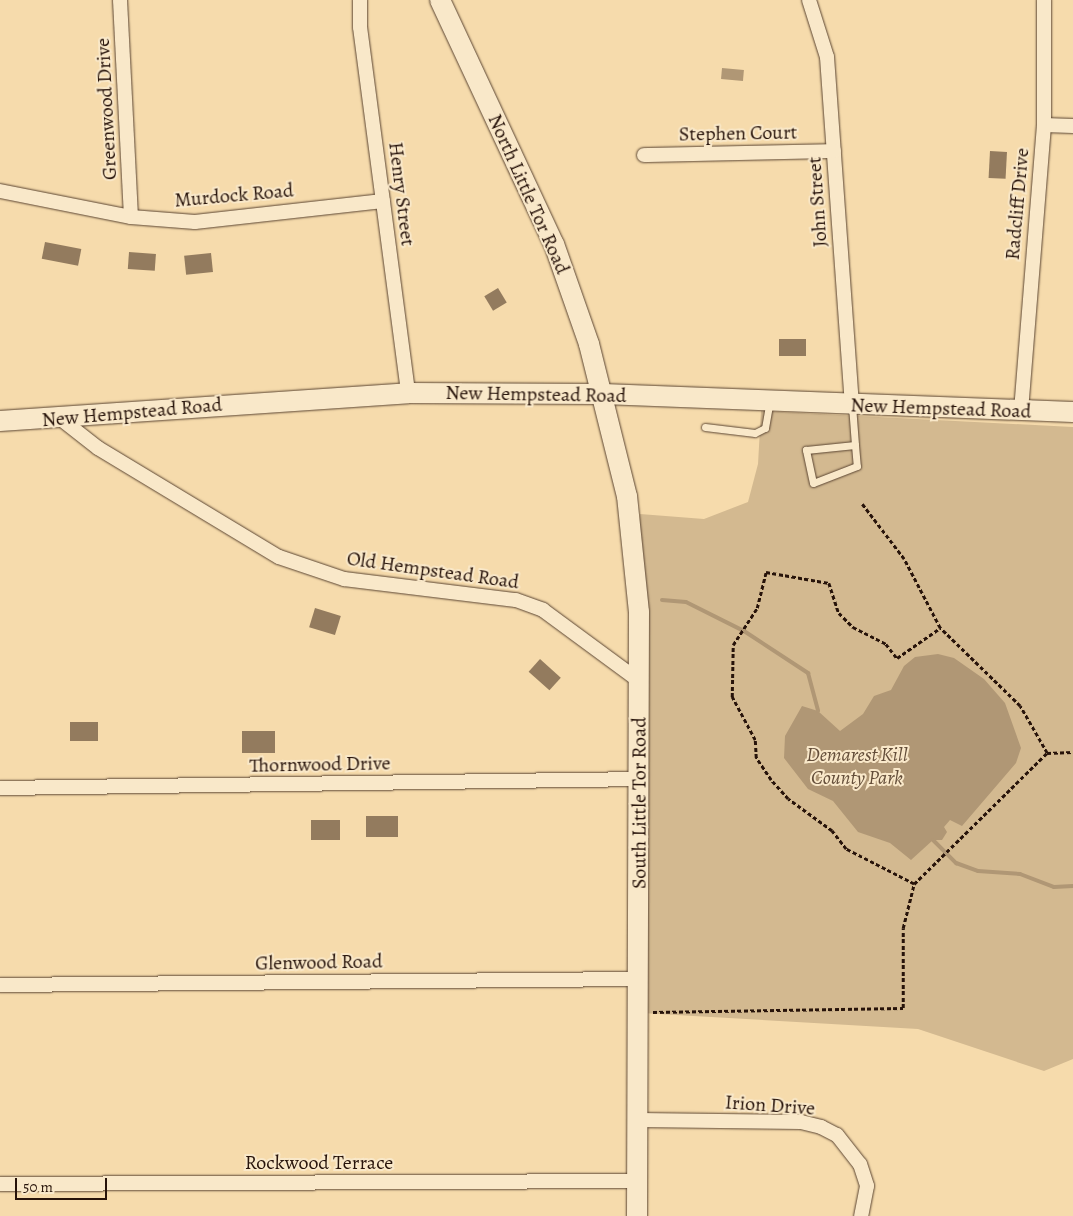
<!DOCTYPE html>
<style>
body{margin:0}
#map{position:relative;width:1073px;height:1216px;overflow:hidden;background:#f6dbac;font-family:Alegreya,serif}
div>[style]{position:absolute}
.green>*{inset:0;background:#d3b990}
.water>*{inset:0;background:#b09775;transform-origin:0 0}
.stream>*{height:4px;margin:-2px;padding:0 2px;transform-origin:2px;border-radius:2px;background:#b09775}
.building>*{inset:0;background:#937b5e;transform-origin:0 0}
.path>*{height:2.5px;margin-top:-1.25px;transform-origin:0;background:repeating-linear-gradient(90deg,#27130a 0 4px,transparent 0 6.5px)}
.roads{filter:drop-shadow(0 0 1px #5b4532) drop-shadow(0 0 1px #5b4532)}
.lane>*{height:7px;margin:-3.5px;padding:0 3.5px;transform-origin:3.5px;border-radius:3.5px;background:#f9e8c9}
.street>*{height:14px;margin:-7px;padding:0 7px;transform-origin:7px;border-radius:7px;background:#f9e8c9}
.secondary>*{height:20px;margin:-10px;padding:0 10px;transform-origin:10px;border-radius:10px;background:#f9e8c9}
span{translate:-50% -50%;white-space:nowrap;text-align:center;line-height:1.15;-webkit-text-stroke:4px #f9e8c9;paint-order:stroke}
.street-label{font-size:20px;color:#27130a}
.park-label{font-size:20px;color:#634d39;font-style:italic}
.scale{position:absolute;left:15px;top:1178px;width:92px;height:22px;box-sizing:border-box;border:2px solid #27130a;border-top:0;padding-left:6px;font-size:15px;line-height:18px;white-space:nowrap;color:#27130a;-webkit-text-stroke:4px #f9e8c9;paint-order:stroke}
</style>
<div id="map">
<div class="green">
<i style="clip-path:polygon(761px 411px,1073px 427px,1073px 1059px,1044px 1071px,918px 1029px,642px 1013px,640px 514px,704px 519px,748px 502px,758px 464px)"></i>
</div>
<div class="water">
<i style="left:722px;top:68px;width:22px;height:11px;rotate:5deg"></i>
<i style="clip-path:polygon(938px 654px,954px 658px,984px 679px,1005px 703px,1021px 748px,1016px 763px,962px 826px,950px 820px,944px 827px,947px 832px,942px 840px,933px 840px,911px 860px,890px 843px,858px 832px,833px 801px,808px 789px,784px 758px,785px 736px,802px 706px,818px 711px,840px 731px,863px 714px,874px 696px,891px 690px,904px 666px,915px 657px)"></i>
</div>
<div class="stream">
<i style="left:662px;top:600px;width:24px;rotate:5deg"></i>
<i style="left:686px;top:602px;width:65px;rotate:26.6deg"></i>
<i style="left:744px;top:631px;width:77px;rotate:33.3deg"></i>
<i style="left:808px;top:673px;width:39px;rotate:75deg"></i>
<i style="left:933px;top:840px;width:33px;rotate:45deg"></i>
<i style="left:956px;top:863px;width:23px;rotate:20deg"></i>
<i style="left:978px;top:871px;width:42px;rotate:4.1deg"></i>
<i style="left:1020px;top:874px;width:36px;rotate:21deg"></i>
<i style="left:1054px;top:887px;width:19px;rotate:-3deg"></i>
</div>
<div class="building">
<i style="left:990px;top:151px;width:17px;height:27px;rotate:3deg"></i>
<i style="left:45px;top:242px;width:37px;height:17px;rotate:11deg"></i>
<i style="left:129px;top:252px;width:27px;height:17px;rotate:4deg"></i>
<i style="left:211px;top:253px;width:19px;height:27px;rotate:84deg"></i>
<i style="left:498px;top:288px;width:17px;height:16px;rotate:59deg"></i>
<i style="left:779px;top:339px;width:27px;height:17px"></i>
<i style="left:315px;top:608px;width:27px;height:20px;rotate:17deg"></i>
<i style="left:540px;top:659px;width:28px;height:17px;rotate:42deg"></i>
<i style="left:70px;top:722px;width:28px;height:19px"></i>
<i style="left:242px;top:731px;width:33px;height:22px"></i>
<i style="left:398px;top:816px;width:21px;height:32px;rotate:90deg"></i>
<i style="left:311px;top:820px;width:29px;height:20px"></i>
</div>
<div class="path">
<i style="left:1047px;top:753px;width:26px;rotate:-2deg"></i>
<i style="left:914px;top:884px;width:76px;rotate:-152.8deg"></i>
<i style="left:846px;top:849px;width:23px;rotate:-128deg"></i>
<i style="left:832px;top:831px;width:54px;rotate:-144deg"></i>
<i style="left:788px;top:799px;width:25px;rotate:-132deg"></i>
<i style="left:771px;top:780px;width:27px;rotate:-124deg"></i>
<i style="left:756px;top:758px;width:18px;rotate:-93deg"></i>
<i style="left:755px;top:740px;width:49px;rotate:-118.1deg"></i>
<i style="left:732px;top:697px;width:52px;rotate:-88.9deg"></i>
<i style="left:733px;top:645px;width:44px;rotate:-57deg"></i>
<i style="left:757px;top:608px;width:37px;rotate:-76deg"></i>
<i style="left:766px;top:572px;width:64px;rotate:9.9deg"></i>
<i style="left:829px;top:583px;width:32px;rotate:72deg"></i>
<i style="left:839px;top:613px;width:20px;rotate:45deg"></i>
<i style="left:853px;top:627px;width:37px;rotate:27deg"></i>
<i style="left:886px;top:644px;width:18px;rotate:52deg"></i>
<i style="left:897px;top:658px;width:52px;rotate:-34.9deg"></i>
<i style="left:653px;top:1012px;width:250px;rotate:-0.9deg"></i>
<i style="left:903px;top:1008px;width:80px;rotate:-90deg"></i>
<i style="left:903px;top:928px;width:45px;rotate:-76deg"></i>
<i style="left:914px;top:884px;width:187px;rotate:-44.6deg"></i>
<i style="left:1047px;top:753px;width:54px;rotate:-119.9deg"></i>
<i style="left:1020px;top:706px;width:112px;rotate:-135.7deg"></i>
<i style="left:940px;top:628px;width:78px;rotate:-117.6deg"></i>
<i style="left:904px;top:559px;width:69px;rotate:-127.4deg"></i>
</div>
<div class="roads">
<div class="lane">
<i style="left:852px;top:405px;width:40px;rotate:85.7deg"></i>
<i style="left:855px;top:445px;width:21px;rotate:85deg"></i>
<i style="left:857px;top:466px;width:47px;rotate:158.9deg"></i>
<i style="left:813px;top:483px;width:34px;rotate:-102deg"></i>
<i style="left:806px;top:450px;width:49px;rotate:-5.8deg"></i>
<i style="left:705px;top:427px;width:50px;rotate:6.8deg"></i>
<i style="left:755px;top:433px;width:11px;rotate:-27deg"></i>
<i style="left:765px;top:428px;width:27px;rotate:-80deg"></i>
</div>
<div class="street">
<i style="left:120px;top:0;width:217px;rotate:87.1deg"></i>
<i style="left:360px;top:0;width:27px;rotate:90deg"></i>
<i style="left:360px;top:27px;width:369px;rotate:82.5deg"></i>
<i style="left:809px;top:0;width:60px;rotate:72.5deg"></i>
<i style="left:827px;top:57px;width:349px;rotate:85.9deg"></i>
<i style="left:1044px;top:125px;width:29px;rotate:2deg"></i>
<i style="left:644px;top:155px;width:190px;rotate:-1.2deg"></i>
<i style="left:0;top:191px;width:134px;rotate:11.2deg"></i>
<i style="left:131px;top:217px;width:64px;rotate:4.5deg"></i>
<i style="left:195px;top:222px;width:189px;rotate:-6.4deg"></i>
<i style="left:1021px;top:411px;width:287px;rotate:-85.4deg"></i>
<i style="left:1044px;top:125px;width:125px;rotate:-90deg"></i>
<i style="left:61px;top:419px;width:47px;rotate:38.1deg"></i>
<i style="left:98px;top:448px;width:211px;rotate:31.1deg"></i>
<i style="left:279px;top:557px;width:69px;rotate:18.7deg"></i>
<i style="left:344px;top:579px;width:173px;rotate:7deg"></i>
<i style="left:516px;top:600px;width:29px;rotate:20deg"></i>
<i style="left:543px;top:610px;width:118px;rotate:36.4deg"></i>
<i style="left:0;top:788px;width:641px;rotate:-0.8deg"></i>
<i style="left:0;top:985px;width:639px;rotate:-0.54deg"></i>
<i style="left:638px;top:1120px;width:163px;rotate:0.7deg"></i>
<i style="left:801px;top:1122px;width:21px;rotate:14deg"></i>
<i style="left:821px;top:1127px;width:18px;rotate:27deg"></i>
<i style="left:837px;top:1135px;width:37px;rotate:52deg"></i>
<i style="left:860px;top:1164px;width:23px;rotate:72deg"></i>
<i style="left:867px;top:1186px;width:31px;rotate:101deg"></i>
<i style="left:0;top:1184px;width:637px;rotate:-0.27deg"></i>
</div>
<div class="secondary">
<i style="left:440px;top:0;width:269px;rotate:65deg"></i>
<i style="left:554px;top:244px;width:106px;rotate:70.7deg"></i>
<i style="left:589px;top:344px;width:157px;rotate:76deg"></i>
<i style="left:627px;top:496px;width:117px;rotate:84.1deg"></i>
<i style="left:639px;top:612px;width:604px;rotate:90.19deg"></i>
<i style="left:0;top:421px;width:409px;rotate:-3.9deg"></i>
<i style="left:408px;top:393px;width:195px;rotate:0.3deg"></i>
<i style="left:603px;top:394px;width:470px;rotate:2.2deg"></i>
</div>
</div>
<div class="street-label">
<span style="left:106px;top:109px;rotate:-93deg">Greenwood Drive</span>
<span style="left:738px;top:133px;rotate:-1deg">Stephen Court</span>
<span style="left:402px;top:194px;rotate:83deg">Henry Street</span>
<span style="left:529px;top:194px;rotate:66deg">North Little Tor Road</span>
<span style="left:234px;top:195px;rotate:-5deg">Murdock Road</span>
<span style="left:817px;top:202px;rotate:-94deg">John Street</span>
<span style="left:1017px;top:204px;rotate:-85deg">Radcliff Drive</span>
<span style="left:536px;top:394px;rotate:1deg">New Hempstead Road</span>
<span style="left:941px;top:408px;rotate:2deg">New Hempstead Road</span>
<span style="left:132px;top:412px;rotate:-5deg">New Hempstead Road</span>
<span style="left:433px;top:570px;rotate:8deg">Old Hempstead Road</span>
<span style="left:320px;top:764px;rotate:-1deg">Thornwood Drive</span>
<span style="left:639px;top:803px;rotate:-90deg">South Little Tor Road</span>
<span style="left:319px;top:962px;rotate:-1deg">Glenwood Road</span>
<span style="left:770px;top:1105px;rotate:4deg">Irion Drive</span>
<span style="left:319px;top:1162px">Rockwood Terrace</span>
</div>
<div class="park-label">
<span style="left:857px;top:766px">Demarest Kill<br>County Park</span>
</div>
<div class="scale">50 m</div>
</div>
